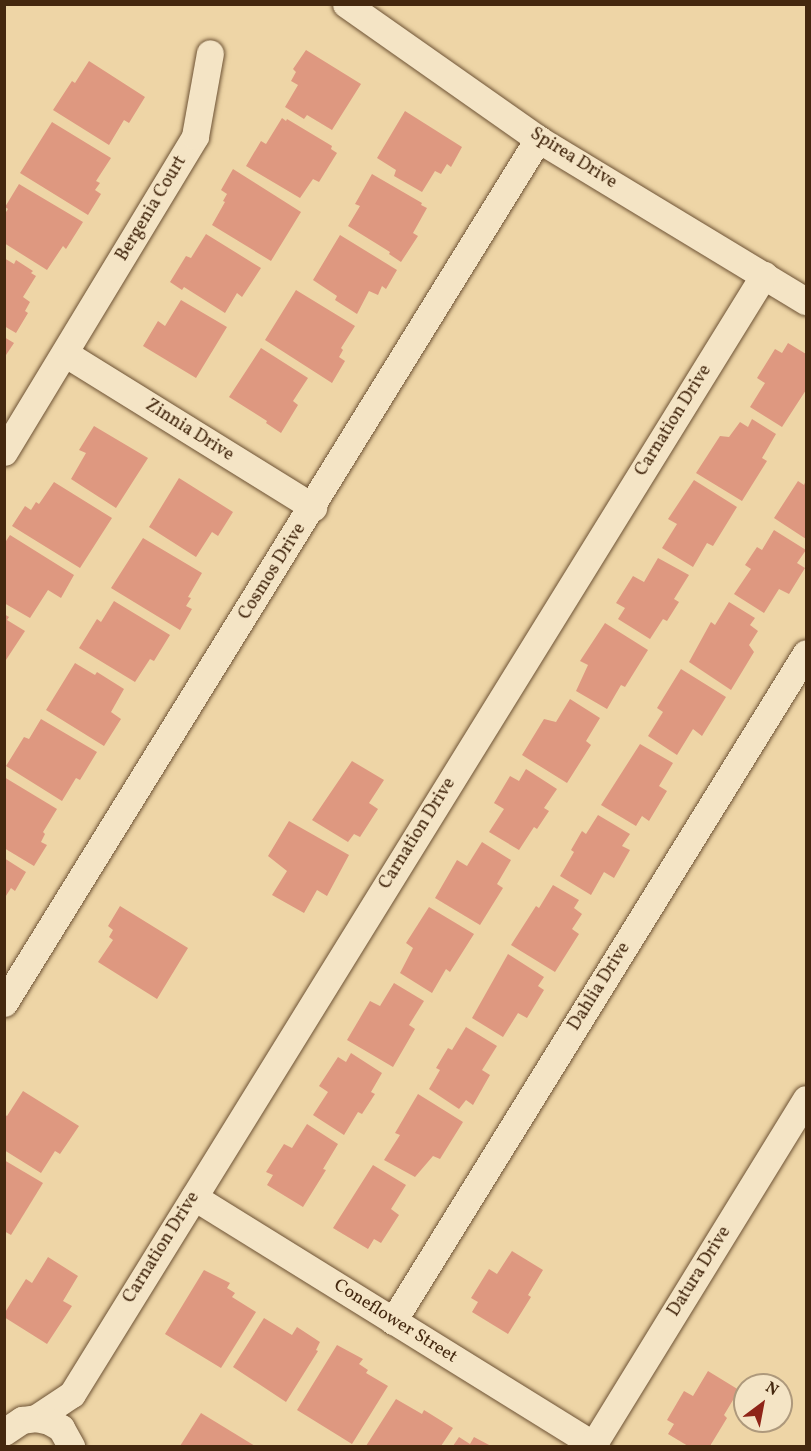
<!DOCTYPE html>
<style>
body{margin:0}
#map{position:relative;width:811px;height:1451px;overflow:hidden;background:#eed5a6;font-family:Vollkorn,serif}
div>[style]{position:absolute}
.building>*{inset:0;background:#de9880}
.roads{filter:drop-shadow(0 0 2px #6e5335) drop-shadow(0 0 2px #6e5335)}
.minor>*{height:27px;margin:-13.5px;padding:0 13.5px;transform-origin:13.5px;border-radius:13.5px;background:#f4e4c5}
span{translate:-50% -50%;white-space:nowrap;text-align:center;line-height:1.15;-webkit-text-stroke:4.5px #f4e4c5;paint-order:stroke}
.street-label{font-size:18px;color:#44280f}
.frame{position:absolute;inset:0;border:6px solid #44280f;pointer-events:none}
.north{position:absolute;left:733px;top:1373px;width:60px;height:60px;box-sizing:border-box;background:#f4e4c5;border:2px solid #ae997c;border-radius:50%;rotate:32deg;font-size:16px;font-weight:700;line-height:24px;text-align:center;color:#44280f}
.north::after{content:'';display:block;margin:auto;width:21px;height:27px;background:#8f2418;clip-path:polygon(50% 0,100% 100%,50% 72%,0 100%)}
</style>
<div id="map">
<div class="building">
<i style="clip-path:polygon(306px 50px,361px 84px,332px 130px,307px 115px,304px 119px,285px 107px,298px 85px,291px 81px,296px 72px,293px 69px)"></i>
<i style="clip-path:polygon(89px 61px,145px 97px,129px 123px,124px 120px,109px 145px,53px 110px,72px 81px,75px 83px)"></i>
<i style="clip-path:polygon(405px 111px,462px 147px,451px 167px,447px 164px,441px 174px,435px 171px,422px 192px,394px 176px,396px 170px,377px 158px)"></i>
<i style="clip-path:polygon(282px 118px,286px 121px,287px 119px,332px 146px,331px 149px,337px 153px,319px 182px,313px 179px,300px 198px,246px 166px,261px 141px,266px 144px)"></i>
<i style="clip-path:polygon(52px 122px,111px 158px,96px 181px,100px 183px,95px 190px,101px 194px,88px 215px,20px 173px)"></i>
<i style="clip-path:polygon(233px 169px,301px 212px,271px 261px,212px 225px,225px 202px,223px 201px,227px 194px,221px 190px)"></i>
<i style="clip-path:polygon(372px 174px,422px 203px,421px 205px,427px 208px,413px 233px,418px 236px,401px 262px,389px 254px,390px 252px,348px 226px,360px 206px,355px 204px)"></i>
<i style="clip-path:polygon(19px 184px,83px 222px,66px 249px,63px 246px,47px 270px,4px 243px,4px 215px,8px 209px,5px 207px)"></i>
<i style="clip-path:polygon(206px 234px,261px 268px,242px 297px,237px 293px,225px 313px,184px 287px,182px 290px,170px 282px,186px 256px,191px 258px)"></i>
<i style="clip-path:polygon(340px 235px,397px 270px,386px 289px,382px 286px,378px 295px,369px 291px,357px 314px,335px 300px,337px 296px,313px 280px)"></i>
<i style="clip-path:polygon(4px 258px,14px 264px,16px 260px,33px 271px,31px 273px,36px 276px,23px 297px,30px 302px,25px 311px,28px 313px,16px 333px,4px 326px)"></i>
<i style="clip-path:polygon(296px 290px,355px 326px,341px 348px,343px 350px,339px 357px,345px 361px,332px 383px,265px 340px)"></i>
<i style="clip-path:polygon(181px 300px,227px 327px,196px 378px,143px 346px,158px 321px,165px 326px)"></i>
<i style="clip-path:polygon(4px 337px,14px 343px,4px 358px)"></i>
<i style="clip-path:polygon(788px 343px,806px 354px,806px 390px,782px 427px,750px 407px,765px 383px,757px 378px,775px 349px,782px 353px)"></i>
<i style="clip-path:polygon(261px 348px,308px 378px,293px 401px,298px 405px,281px 433px,266px 423px,267px 421px,229px 397px)"></i>
<i style="clip-path:polygon(752px 419px,776px 434px,762px 458px,767px 461px,742px 501px,696px 473px,720px 436px,729px 437px,740px 422px,748px 427px)"></i>
<i style="clip-path:polygon(94px 426px,148px 458px,116px 508px,71px 479px,86px 453px,79px 450px)"></i>
<i style="clip-path:polygon(179px 478px,233px 512px,218px 536px,212px 532px,196px 557px,149px 527px)"></i>
<i style="clip-path:polygon(694px 480px,737px 507px,713px 546px,707px 543px,693px 567px,662px 548px,677px 524px,668px 519px)"></i>
<i style="clip-path:polygon(806px 480px,806px 539px,774px 518px,798px 481px,804px 485px)"></i>
<i style="clip-path:polygon(54px 482px,112px 518px,80px 568px,12px 526px,25px 506px,31px 510px,36px 502px,39px 504px)"></i>
<i style="clip-path:polygon(774px 530px,806px 550px,797px 563px,805px 568px,789px 594px,779px 589px,764px 613px,734px 594px,751px 569px,745px 565px,757px 547px,762px 550px)"></i>
<i style="clip-path:polygon(10px 535px,74px 575px,61px 598px,48px 590px,30px 618px,4px 603px,4px 544px)"></i>
<i style="clip-path:polygon(143px 538px,202px 573px,188px 597px,191px 598px,186px 606px,192px 609px,180px 630px,111px 588px)"></i>
<i style="clip-path:polygon(658px 558px,689px 575px,674px 599px,679px 602px,667px 621px,663px 619px,650px 639px,618px 619px,625px 608px,616px 603px,633px 576px,644px 582px)"></i>
<i style="clip-path:polygon(114px 601px,170px 635px,154px 661px,150px 659px,135px 682px,79px 648px,97px 619px,101px 622px)"></i>
<i style="clip-path:polygon(729px 602px,755px 618px,750px 625px,758px 631px,749px 645px,754px 652px,731px 690px,689px 662px,711px 622px,715px 625px)"></i>
<i style="clip-path:polygon(4px 614px,9px 617px,7px 620px,25px 631px,4px 663px)"></i>
<i style="clip-path:polygon(605px 623px,648px 650px,625px 687px,621px 685px,607px 709px,576px 691px,588px 665px,580px 661px)"></i>
<i style="clip-path:polygon(75px 663px,95px 675px,97px 672px,124px 689px,111px 712px,121px 719px,104px 746px,46px 710px)"></i>
<i style="clip-path:polygon(681px 669px,726px 697px,702px 736px,693px 729px,677px 755px,648px 736px,663px 712px,657px 708px)"></i>
<i style="clip-path:polygon(570px 699px,600px 718px,586px 741px,591px 745px,567px 783px,522px 755px,544px 719px,556px 722px)"></i>
<i style="clip-path:polygon(41px 719px,97px 752px,80px 780px,76px 778px,62px 801px,6px 766px,24px 737px,29px 739px)"></i>
<i style="clip-path:polygon(640px 744px,673px 763px,659px 786px,667px 791px,649px 821px,642px 816px,636px 826px,601px 805px)"></i>
<i style="clip-path:polygon(352px 761px,384px 780px,369px 803px,378px 809px,360px 837px,354px 834px,348px 842px,312px 820px)"></i>
<i style="clip-path:polygon(526px 769px,557px 789px,544px 808px,549px 811px,537px 829px,534px 827px,519px 850px,489px 832px,504px 809px,494px 803px,510px 776px,519px 781px)"></i>
<i style="clip-path:polygon(4px 777px,57px 809px,43px 832px,45px 834px,41px 842px,47px 845px,34px 866px,4px 848px)"></i>
<i style="clip-path:polygon(598px 815px,630px 834px,622px 846px,630px 850px,614px 878px,604px 872px,591px 895px,560px 876px,574px 852px,571px 850px,582px 831px,586px 834px)"></i>
<i style="clip-path:polygon(289px 821px,349px 855px,327px 896px,317px 890px,304px 913px,272px 895px,287px 871px,268px 856px)"></i>
<i style="clip-path:polygon(482px 842px,511px 860px,497px 884px,503px 888px,480px 925px,435px 898px,457px 860px,467px 866px)"></i>
<i style="clip-path:polygon(4px 858px,26px 872px,15px 891px,11px 888px,4px 899px)"></i>
<i style="clip-path:polygon(553px 885px,579px 900px,574px 908px,582px 914px,572px 929px,579px 934px,555px 972px,511px 945px,536px 906px,539px 908px)"></i>
<i style="clip-path:polygon(120px 906px,188px 948px,157px 999px,98px 962px,113px 940px,109px 937px,113px 930px,108px 926px)"></i>
<i style="clip-path:polygon(429px 907px,474px 934px,450px 972px,446px 969px,432px 993px,400px 973px,413px 948px,406px 943px)"></i>
<i style="clip-path:polygon(508px 954px,544px 977px,538px 986px,544px 990px,527px 1018px,518px 1013px,503px 1037px,472px 1018px)"></i>
<i style="clip-path:polygon(394px 983px,424px 1001px,409px 1025px,415px 1029px,393px 1067px,347px 1040px,370px 1001px,380px 1006px)"></i>
<i style="clip-path:polygon(466px 1027px,497px 1046px,482px 1070px,490px 1075px,473px 1105px,466px 1100px,459px 1109px,429px 1089px,440px 1070px,436px 1068px,448px 1048px,452px 1050px)"></i>
<i style="clip-path:polygon(351px 1053px,382px 1073px,371px 1092px,375px 1094px,362px 1114px,358px 1112px,344px 1135px,313px 1115px,328px 1092px,319px 1086px,338px 1057px,346px 1062px)"></i>
<i style="clip-path:polygon(23px 1091px,79px 1126px,60px 1154px,55px 1151px,41px 1173px,4px 1150px,4px 1114px,7px 1116px)"></i>
<i style="clip-path:polygon(418px 1094px,463px 1122px,440px 1159px,433px 1156px,415px 1177px,384px 1160px,400px 1135px,395px 1133px)"></i>
<i style="clip-path:polygon(307px 1124px,338px 1144px,323px 1169px,326px 1170px,303px 1207px,267px 1185px,273px 1175px,266px 1172px,284px 1144px,292px 1148px)"></i>
<i style="clip-path:polygon(4px 1160px,43px 1183px,11px 1235px,4px 1231px)"></i>
<i style="clip-path:polygon(373px 1165px,406px 1185px,391px 1209px,399px 1215px,381px 1243px,374px 1239px,368px 1249px,333px 1228px)"></i>
<i style="clip-path:polygon(512px 1251px,543px 1270px,528px 1295px,531px 1297px,508px 1334px,472px 1312px,478px 1302px,471px 1298px,489px 1269px,497px 1274px)"></i>
<i style="clip-path:polygon(48px 1257px,78px 1276px,63px 1301px,72px 1306px,47px 1344px,4px 1317px,4px 1314px,26px 1279px,32px 1283px)"></i>
<i style="clip-path:polygon(204px 1270px,230px 1283px,227px 1288px,235px 1293px,232px 1297px,256px 1312px,221px 1368px,165px 1334px)"></i>
<i style="clip-path:polygon(264px 1318px,292px 1335px,297px 1327px,320px 1342px,316px 1350px,318px 1351px,286px 1402px,233px 1367px)"></i>
<i style="clip-path:polygon(337px 1345px,363px 1359px,359px 1364px,368px 1370px,366px 1373px,388px 1386px,352px 1444px,297px 1410px)"></i>
<i style="clip-path:polygon(708px 1371px,739px 1390px,724px 1415px,727px 1418px,710px 1446px,688px 1446px,668px 1434px,674px 1424px,667px 1420px,684px 1391px,693px 1396px)"></i>
<i style="clip-path:polygon(396px 1399px,422px 1414px,424px 1410px,453px 1428px,441px 1446px,366px 1446px)"></i>
<i style="clip-path:polygon(201px 1413px,255px 1446px,180px 1446px)"></i>
<i style="clip-path:polygon(459px 1437px,470px 1444px,474px 1437px,491px 1446px,453px 1446px)"></i>
</div>
<div class="roads">
<div class="minor">
<i style="left:346px;top:4px;width:235px;rotate:35.1deg"></i>
<i style="left:538px;top:139px;width:313px;rotate:31.2deg"></i>
<i style="left:66px;top:354px;width:291px;rotate:31.8deg"></i>
<i style="left:4px;top:452px;width:369px;rotate:-58.8deg"></i>
<i style="left:195px;top:136px;width:84px;rotate:-79.8deg"></i>
<i style="left:4px;top:1003px;width:1016px;rotate:-58.28deg"></i>
<i style="left:194px;top:1197px;width:473px;rotate:31.8deg"></i>
<i style="left:393px;top:1321px;width:785px;rotate:-58.27deg"></i>
<i style="left:36px;top:1418px;width:43px;rotate:-33.7deg"></i>
<i style="left:72px;top:1394px;width:1316px;rotate:-58.27deg"></i>
<i style="left:4px;top:1432px;width:22px;rotate:-34deg"></i>
<i style="left:22px;top:1420px;width:14px;rotate:-8deg"></i>
<i style="left:36px;top:1418px;width:13px;rotate:13deg"></i>
<i style="left:49px;top:1421px;width:14px;rotate:30deg"></i>
<i style="left:61px;top:1428px;width:21px;rotate:61deg"></i>
<i style="left:593px;top:1445px;width:406px;rotate:-58.4deg"></i>
</div>
</div>
<div class="street-label">
<span style="left:573px;top:159px;rotate:32deg">Spirea Drive</span>
<span style="left:152px;top:209px;rotate:-59deg">Bergenia Court</span>
<span style="left:674px;top:421px;rotate:-58deg">Carnation Drive</span>
<span style="left:189px;top:431px;rotate:32deg">Zinnia Drive</span>
<span style="left:273px;top:572px;rotate:-58deg">Cosmos Drive</span>
<span style="left:418px;top:834px;rotate:-58deg">Carnation Drive</span>
<span style="left:600px;top:987px;rotate:-58deg">Dahlia Drive</span>
<span style="left:162px;top:1248px;rotate:-58deg">Carnation Drive</span>
<span style="left:700px;top:1272px;rotate:-58deg">Datura Drive</span>
<span style="left:395px;top:1322px;rotate:32deg">Coneflower Street</span>
</div>
<div class="frame"></div>
<div class="north">N</div>
</div>
